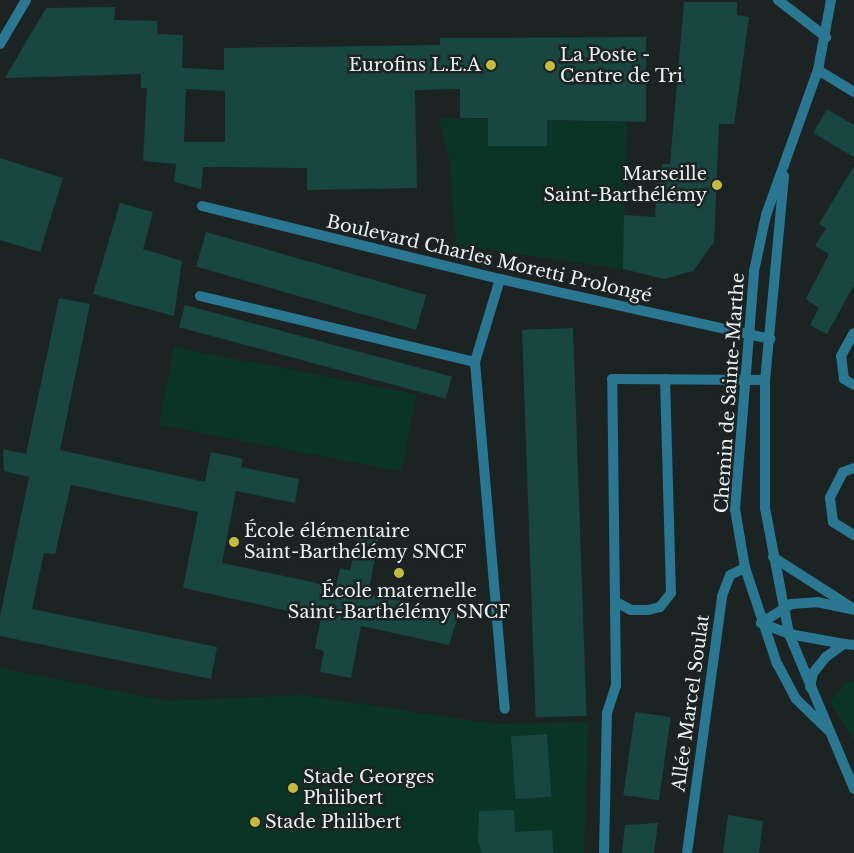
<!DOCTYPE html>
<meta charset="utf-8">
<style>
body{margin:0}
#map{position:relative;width:854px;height:853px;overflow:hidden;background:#1c2323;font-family:"Libre Baskerville",serif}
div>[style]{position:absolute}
.green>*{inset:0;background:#0a3526;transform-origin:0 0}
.building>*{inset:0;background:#184742;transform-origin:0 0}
.service>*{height:10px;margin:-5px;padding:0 5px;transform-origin:5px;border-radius:5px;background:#2a7792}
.minor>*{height:10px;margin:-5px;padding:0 5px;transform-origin:5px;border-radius:5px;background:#2a7792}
.tertiary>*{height:10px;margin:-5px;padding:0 5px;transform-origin:5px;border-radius:5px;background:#2a7792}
.dots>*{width:14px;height:14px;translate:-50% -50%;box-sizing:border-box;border:2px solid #1c2323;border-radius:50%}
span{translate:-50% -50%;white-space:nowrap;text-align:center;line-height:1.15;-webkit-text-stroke:5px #1c2323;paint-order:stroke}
.poi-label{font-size:18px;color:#ebf0f0}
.left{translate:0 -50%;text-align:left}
.right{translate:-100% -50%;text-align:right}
.street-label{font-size:18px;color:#ebf0f0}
</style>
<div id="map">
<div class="green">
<i style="clip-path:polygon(439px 118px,627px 122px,623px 269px,456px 245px,450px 162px)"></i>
<i style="left:174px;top:347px;width:247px;height:79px;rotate:11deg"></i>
<i style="clip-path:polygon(0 668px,168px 701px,301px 695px,495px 724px,588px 722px,584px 853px,0 853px)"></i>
<i style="clip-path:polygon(854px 681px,854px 739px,830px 702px,846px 682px)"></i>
</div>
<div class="building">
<i style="clip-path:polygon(684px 2px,737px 2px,737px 15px,749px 17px,734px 124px,719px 124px,714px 242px,693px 271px,664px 279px,623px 269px,624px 215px,655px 217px,657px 175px,661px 176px,662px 164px,670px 164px)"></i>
<i style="clip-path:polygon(evenodd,115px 7px,114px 20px,157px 21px,158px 34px,183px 35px,182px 68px,224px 70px,224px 48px,440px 45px,440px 38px,646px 37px,646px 122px,547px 120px,547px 146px,488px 146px,488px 118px,460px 118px,460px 89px,415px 90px,417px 188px,307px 190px,307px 168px,203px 167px,201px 189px,174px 182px,176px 164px,143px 161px,147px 88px,141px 88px,141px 74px,5px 78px,46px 8px,115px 7px,186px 89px,225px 91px,225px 142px,184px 142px,186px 89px)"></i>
<i style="clip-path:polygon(827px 109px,854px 125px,854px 157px,813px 133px)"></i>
<i style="clip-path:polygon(0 158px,63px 178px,40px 252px,0 240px)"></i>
<i style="clip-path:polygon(854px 166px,854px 285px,827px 334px,810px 325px,819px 308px,806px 299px,829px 254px,815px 246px,826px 228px,819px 224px)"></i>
<i style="clip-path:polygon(120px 203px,153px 212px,143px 249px,182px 261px,174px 316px,93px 294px)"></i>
<i style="left:206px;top:232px;width:229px;height:36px;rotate:16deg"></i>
<i style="clip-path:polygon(59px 298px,90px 304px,60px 450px,205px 482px,211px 452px,243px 459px,241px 467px,299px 479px,295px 503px,236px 491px,222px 563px,336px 587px,340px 568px,350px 571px,358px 531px,379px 536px,368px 594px,459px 613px,449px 645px,361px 626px,351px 678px,320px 672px,324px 651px,315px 648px,321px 618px,183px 588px,198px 512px,71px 485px,55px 554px,44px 553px,32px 609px,217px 647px,211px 679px,0 636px,0 616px,29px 477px,4px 471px,3px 449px,26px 454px)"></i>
<i style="left:185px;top:305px;width:276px;height:23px;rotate:15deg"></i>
<i style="left:573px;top:328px;width:388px;height:51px;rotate:88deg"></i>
<i style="left:635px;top:712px;width:36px;height:84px;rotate:8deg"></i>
<i style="left:547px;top:734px;width:63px;height:36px;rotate:86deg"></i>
<i style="clip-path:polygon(514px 810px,515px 832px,552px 830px,553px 853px,482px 853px,478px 842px,479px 811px)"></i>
<i style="clip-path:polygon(728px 815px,763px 821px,759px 853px,723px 853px)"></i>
<i style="clip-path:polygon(658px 823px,654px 853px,622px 853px,625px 825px)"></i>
</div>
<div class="service">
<i style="left:818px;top:70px;width:42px;rotate:31.4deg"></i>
<i style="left:500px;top:279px;width:87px;rotate:106.8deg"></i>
<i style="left:475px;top:362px;width:348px;rotate:85.1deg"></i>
<i style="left:200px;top:296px;width:283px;rotate:13.5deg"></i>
<i style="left:854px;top:385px;width:12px;rotate:-149deg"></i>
<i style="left:844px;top:379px;width:23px;rotate:-97deg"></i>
<i style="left:841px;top:356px;width:26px;rotate:-61deg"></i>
<i style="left:854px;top:468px;width:12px;rotate:160deg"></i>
<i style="left:843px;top:472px;width:29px;rotate:117deg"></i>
<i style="left:830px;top:498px;width:24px;rotate:83deg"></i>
<i style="left:833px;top:522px;width:25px;rotate:32deg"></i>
<i style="left:616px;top:602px;width:17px;rotate:28deg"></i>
<i style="left:631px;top:610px;width:17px"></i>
<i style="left:648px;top:610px;width:12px;rotate:-14deg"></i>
<i style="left:660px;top:607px;width:18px;rotate:-52deg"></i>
<i style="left:671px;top:593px;width:214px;rotate:-91.6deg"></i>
<i style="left:604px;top:853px;width:140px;rotate:-88.8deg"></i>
<i style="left:607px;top:713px;width:28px;rotate:-72deg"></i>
<i style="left:616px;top:686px;width:307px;rotate:-90.7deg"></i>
<i style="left:612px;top:379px;width:153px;rotate:0.4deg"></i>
</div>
<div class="minor">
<i style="left:778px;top:0;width:61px;rotate:37.6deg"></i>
<i style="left:202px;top:206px;width:307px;rotate:13.8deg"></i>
<i style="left:500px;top:279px;width:277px;rotate:12.5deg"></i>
<i style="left:687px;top:853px;width:259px;rotate:-82.2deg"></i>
<i style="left:722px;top:596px;width:22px;rotate:-69deg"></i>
<i style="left:730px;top:575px;width:17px;rotate:-25deg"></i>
</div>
<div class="tertiary">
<i style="left:0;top:44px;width:51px;rotate:-59.4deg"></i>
<i style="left:784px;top:176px;width:205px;rotate:95.3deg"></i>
<i style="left:765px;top:380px;width:128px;rotate:90deg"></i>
<i style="left:765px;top:508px;width:128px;rotate:79.2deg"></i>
<i style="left:789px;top:634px;width:168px;rotate:67.2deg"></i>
<i style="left:773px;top:557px;width:93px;rotate:32.7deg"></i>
<i style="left:761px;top:623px;width:36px;rotate:-32deg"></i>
<i style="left:791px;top:604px;width:26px;rotate:-4deg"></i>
<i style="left:817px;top:602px;width:38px;rotate:12deg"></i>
<i style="left:761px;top:623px;width:30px;rotate:21deg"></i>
<i style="left:789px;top:634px;width:56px;rotate:10.3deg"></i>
<i style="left:810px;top:687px;width:14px;rotate:-78deg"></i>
<i style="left:813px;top:673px;width:21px;rotate:-51deg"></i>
<i style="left:826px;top:657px;width:22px;rotate:-36deg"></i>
<i style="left:844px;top:644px;width:10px;rotate:6deg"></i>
<i style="left:828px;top:730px;width:45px;rotate:-135.9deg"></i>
<i style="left:796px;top:699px;width:40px;rotate:-118deg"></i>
<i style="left:777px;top:664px;width:101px;rotate:-108.4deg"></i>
<i style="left:745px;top:568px;width:60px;rotate:-99.6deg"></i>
<i style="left:735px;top:509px;width:239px;rotate:-85.4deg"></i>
<i style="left:754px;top:271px;width:57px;rotate:-77.9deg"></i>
<i style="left:766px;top:215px;width:154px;rotate:-70.3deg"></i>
<i style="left:818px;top:70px;width:71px;rotate:-79.5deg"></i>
</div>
<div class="dots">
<i style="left:491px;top:65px;background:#c6bc3c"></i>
<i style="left:550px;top:66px;background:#c6bc3c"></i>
<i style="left:717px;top:185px;background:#c6bc3c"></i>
<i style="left:234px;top:542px;background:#c6bc3c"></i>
<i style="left:399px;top:573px;background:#c6bc3c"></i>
<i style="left:293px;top:788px;background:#c6bc3c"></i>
<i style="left:255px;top:822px;background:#c6bc3c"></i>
</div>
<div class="poi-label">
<span class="left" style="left:560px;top:66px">La Poste -<br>Centre de Tri</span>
<span class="right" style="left:481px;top:65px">Eurofins L.E.A</span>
<span class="right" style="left:707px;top:185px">Marseille<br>Saint-Barthélémy</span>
<span class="left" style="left:244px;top:542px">École élémentaire<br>Saint-Barthélémy SNCF</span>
<span style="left:399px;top:602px">École maternelle<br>Saint-Barthélémy SNCF</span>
<span class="left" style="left:303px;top:788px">Stade Georges<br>Philibert</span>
<span class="left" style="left:265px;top:822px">Stade Philibert</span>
</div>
<div class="street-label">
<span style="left:489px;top:259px;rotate:13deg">Boulevard Charles Moretti Prolongé</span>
<span style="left:730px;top:393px;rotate:-86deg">Chemin de Sainte-Marthe</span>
<span style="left:691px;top:703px;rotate:-82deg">Allée Marcel Soulat</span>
</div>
</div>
